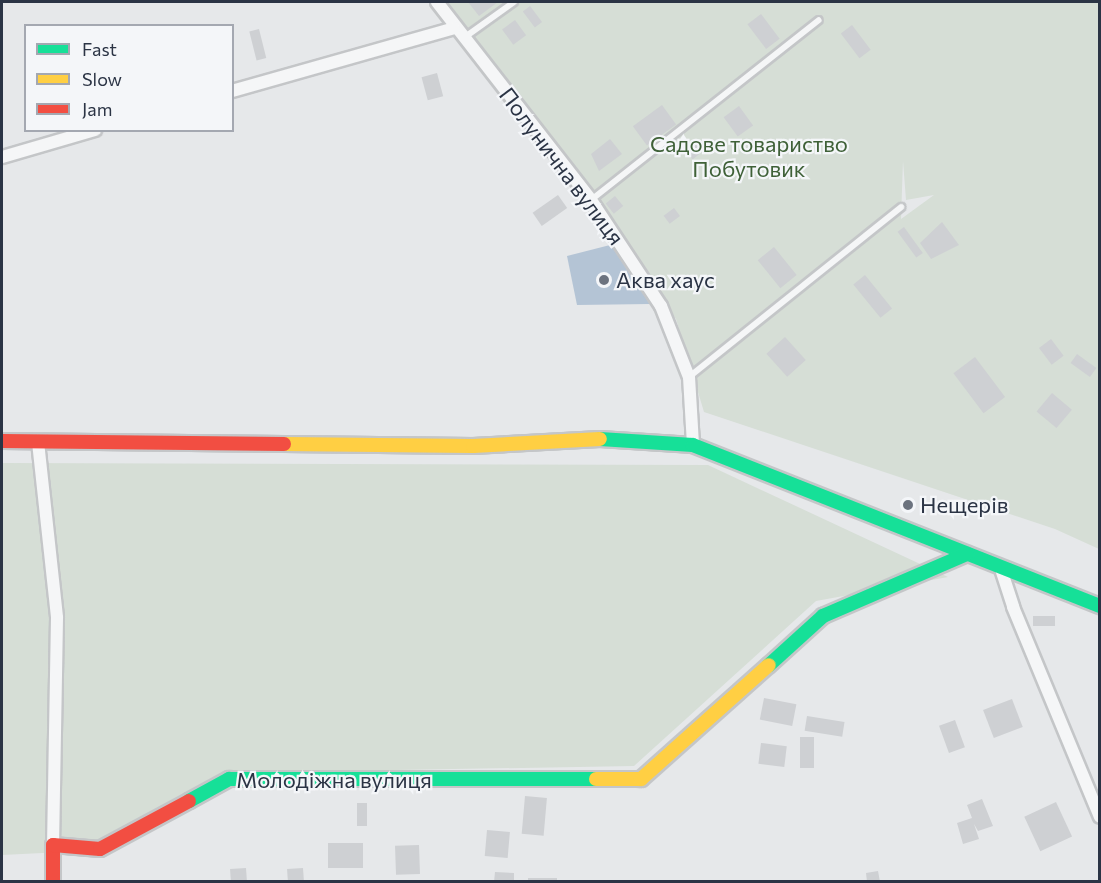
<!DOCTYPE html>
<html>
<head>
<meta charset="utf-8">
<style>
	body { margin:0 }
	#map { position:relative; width:1101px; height:883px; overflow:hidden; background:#e6e8ea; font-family:Commissioner,sans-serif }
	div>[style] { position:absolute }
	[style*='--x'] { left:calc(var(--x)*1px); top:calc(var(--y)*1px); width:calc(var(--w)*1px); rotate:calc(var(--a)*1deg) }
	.green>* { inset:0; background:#d6ded6 }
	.water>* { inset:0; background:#b4c4d5 }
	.building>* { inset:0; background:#ced0d3; transform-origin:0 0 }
	.roads { filter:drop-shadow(2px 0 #c4c6c8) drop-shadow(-2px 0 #c4c6c8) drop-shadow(0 2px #c4c6c8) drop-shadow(0 -2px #c4c6c8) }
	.lane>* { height:6px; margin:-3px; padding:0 3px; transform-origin:3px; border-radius:3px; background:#f5f6f7 }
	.street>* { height:12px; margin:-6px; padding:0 6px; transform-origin:6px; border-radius:6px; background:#f5f6f7 }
	.fast>* { height:14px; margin:-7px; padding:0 7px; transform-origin:7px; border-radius:7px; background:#16e098 }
	.slow>* { height:14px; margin:-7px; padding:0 7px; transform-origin:7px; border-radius:7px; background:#ffcf43 }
	.jam>* { height:14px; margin:-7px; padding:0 7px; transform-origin:7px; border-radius:7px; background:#f24e42 }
	.dots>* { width:16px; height:16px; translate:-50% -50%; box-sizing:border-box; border:3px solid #f4f6f9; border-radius:50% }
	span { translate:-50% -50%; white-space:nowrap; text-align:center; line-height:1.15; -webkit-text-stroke:4.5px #f4f6f9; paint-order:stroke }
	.park-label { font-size:22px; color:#3f6138 }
	.street-label { font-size:22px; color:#2b3445 }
	.poi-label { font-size:22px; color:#2b3445 }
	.left { translate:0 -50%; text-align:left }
	.frame { position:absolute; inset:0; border:3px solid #2b3445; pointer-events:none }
	.legend { position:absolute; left:24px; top:24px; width:210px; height:108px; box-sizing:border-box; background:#f4f6f9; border:2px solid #a4a8b1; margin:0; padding:8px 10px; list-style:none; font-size:18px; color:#2b3445 }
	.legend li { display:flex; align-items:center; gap:12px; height:30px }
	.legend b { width:30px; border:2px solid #a4a8b1 }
</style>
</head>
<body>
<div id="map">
	<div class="green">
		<i style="clip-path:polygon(evenodd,448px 2px,1099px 2px,1099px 549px,1055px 529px,704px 412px,676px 319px,448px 2px,903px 161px,906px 200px,934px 195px,901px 219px,903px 161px)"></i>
		<i style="clip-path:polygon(2px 463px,708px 465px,948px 577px,816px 601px,634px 766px,223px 773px,83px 851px,2px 855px)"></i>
	</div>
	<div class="water">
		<i style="clip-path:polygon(614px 244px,650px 304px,577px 305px,567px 256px)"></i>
	</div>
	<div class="building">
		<i style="clip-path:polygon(468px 2px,498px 2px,479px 16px)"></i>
		<i style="left:530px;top:6px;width:20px;height:9px;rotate:53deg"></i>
		<i style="left:761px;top:14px;width:31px;height:17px;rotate:53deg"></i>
		<i style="left:515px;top:20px;width:19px;height:16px;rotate:54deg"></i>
		<i style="left:852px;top:25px;width:31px;height:14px;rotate:53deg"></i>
		<i style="left:259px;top:29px;width:30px;height:10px;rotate:76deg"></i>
		<i style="left:437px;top:73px;width:24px;height:16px;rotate:75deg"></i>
		<i style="left:662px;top:105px;width:24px;height:36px;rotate:54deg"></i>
		<i style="left:739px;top:106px;width:24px;height:19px;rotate:54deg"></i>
		<i style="clip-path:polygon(610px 139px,622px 154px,599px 171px,591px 154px)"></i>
		<i style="left:693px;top:141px;width:14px;height:12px;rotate:51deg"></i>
		<i style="left:558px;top:195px;width:16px;height:31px;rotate:55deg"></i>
		<i style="left:615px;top:196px;width:13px;height:12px;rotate:51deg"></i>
		<i style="left:674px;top:208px;width:10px;height:13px;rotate:53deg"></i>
		<i style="clip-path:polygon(942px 222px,959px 245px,931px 259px,920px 243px)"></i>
		<i style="left:904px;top:227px;width:32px;height:8px;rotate:54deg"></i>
		<i style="left:774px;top:247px;width:36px;height:21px;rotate:51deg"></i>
		<i style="left:865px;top:275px;width:43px;height:15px;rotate:51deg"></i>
		<i style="left:785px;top:337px;width:31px;height:25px;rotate:48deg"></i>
		<i style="left:1051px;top:339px;width:21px;height:15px;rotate:53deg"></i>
		<i style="left:1077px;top:354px;width:24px;height:11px;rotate:36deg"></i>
		<i style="left:975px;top:357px;width:50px;height:27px;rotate:53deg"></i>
		<i style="left:1052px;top:393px;width:26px;height:24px;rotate:40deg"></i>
		<i style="left:1055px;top:616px;width:10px;height:22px;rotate:90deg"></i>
		<i style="left:764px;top:698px;width:33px;height:22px;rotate:11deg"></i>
		<i style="left:1012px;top:699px;width:30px;height:31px;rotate:69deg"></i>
		<i style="left:807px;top:716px;width:38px;height:15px;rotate:9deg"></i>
		<i style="left:955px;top:720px;width:29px;height:17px;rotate:70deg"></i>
		<i style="left:800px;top:737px;width:14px;height:31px"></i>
		<i style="left:761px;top:743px;width:26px;height:21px;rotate:7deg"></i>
		<i style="left:525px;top:796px;width:22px;height:38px;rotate:5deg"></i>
		<i style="clip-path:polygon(982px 799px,993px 826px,978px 831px,974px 824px,979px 839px,963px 844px,957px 823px,972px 818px,967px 805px)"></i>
		<i style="left:1056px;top:802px;width:38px;height:35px;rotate:65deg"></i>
		<i style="left:357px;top:803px;width:10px;height:23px"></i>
		<i style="left:487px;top:830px;width:23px;height:26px;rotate:5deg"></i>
		<i style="left:363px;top:843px;width:25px;height:35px;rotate:90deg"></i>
		<i style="left:419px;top:845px;width:29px;height:24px;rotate:88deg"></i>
		<i style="left:246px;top:868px;width:14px;height:16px;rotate:86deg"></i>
		<i style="left:303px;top:868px;width:14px;height:16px;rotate:86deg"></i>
		<i style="clip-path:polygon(878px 871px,880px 882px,867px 882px,866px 873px)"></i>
		<i style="clip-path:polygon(495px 872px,514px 873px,514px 882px,494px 882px)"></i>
		<i style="left:528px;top:878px;width:29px;height:4px"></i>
	</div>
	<div class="roads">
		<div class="lane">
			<i style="--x:465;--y:37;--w:60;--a:-35.5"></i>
			<i style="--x:591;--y:200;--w:290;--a:-38.3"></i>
			<i style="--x:689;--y:377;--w:272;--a:-38.7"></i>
		</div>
		<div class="street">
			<i style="--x:437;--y:2;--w:251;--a:52.1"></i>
			<i style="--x:591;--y:200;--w:127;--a:56.6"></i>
			<i style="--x:661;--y:306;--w:76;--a:68.5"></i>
			<i style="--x:689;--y:377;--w:68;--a:86.6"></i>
			<i style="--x:232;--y:91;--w:231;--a:-15.8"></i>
			<i style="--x:2;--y:157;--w:97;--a:-16.2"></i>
			<i style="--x:38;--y:442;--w:177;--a:83.8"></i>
			<i style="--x:57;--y:618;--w:227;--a:91"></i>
			<i style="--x:1001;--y:569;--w:40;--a:72"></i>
			<i style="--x:1013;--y:607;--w:227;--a:67.5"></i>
		</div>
		<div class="fast">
			<i style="--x:600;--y:439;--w:93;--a:3.7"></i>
			<i style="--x:693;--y:445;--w:438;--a:21.6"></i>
			<i style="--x:769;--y:665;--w:73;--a:-42.2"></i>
			<i style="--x:823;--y:616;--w:157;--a:-23.3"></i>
			<i style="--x:189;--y:801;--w:46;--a:-28.8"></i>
			<i style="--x:229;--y:779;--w:367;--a:0"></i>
		</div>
		<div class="slow">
			<i style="--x:284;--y:444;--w:189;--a:0.6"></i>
			<i style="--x:473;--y:446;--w:127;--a:-3.2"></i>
			<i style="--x:596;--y:779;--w:45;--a:0"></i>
			<i style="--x:641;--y:779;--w:171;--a:-41.7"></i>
		</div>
		<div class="jam">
			<i style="--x:2;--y:441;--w:282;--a:0.6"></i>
			<i style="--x:53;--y:882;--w:37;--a:-90"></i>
			<i style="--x:53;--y:845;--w:47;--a:4.9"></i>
			<i style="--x:100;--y:849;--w:101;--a:-28.3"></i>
		</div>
	</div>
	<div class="dots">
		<i style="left:604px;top:280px;background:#6c737f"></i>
		<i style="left:908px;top:505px;background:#6c737f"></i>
	</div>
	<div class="park-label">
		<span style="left:749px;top:156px">Садове товариство<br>Побутовик</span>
	</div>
	<div class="street-label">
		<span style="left:562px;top:166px;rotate:53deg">Полунична вулиця</span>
		<span style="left:334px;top:780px">Молодіжна вулиця</span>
	</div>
	<div class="poi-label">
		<span class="left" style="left:616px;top:280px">Аква хаус</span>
		<span class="left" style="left:920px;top:505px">Нещерів</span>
	</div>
	<div class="frame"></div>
	<ul class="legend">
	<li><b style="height:8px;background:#16e098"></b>Fast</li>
	<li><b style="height:8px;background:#ffcf43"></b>Slow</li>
	<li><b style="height:8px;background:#f24e42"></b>Jam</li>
	</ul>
</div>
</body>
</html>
